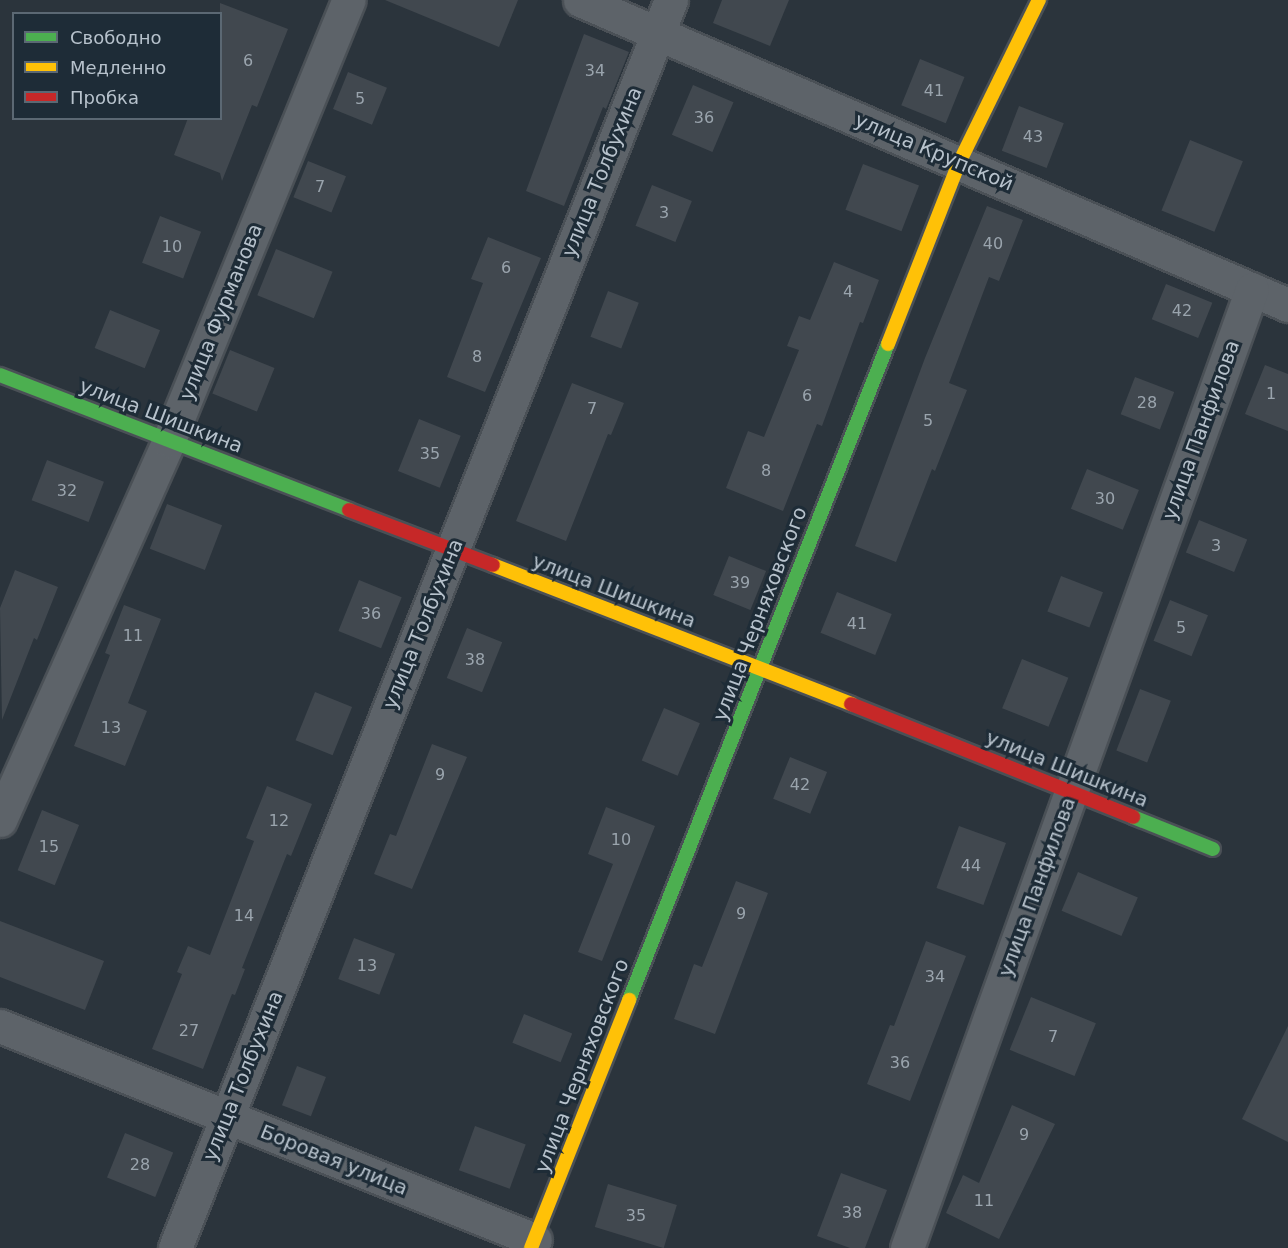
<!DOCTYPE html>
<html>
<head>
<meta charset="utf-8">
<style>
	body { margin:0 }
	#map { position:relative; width:1288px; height:1248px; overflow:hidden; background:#2b343c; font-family:"DejaVu Sans",sans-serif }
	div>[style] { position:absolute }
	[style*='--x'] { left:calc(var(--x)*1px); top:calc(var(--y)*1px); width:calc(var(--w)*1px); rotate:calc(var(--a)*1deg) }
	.building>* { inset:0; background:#41484f; transform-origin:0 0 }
	.roads { filter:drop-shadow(2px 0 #4a5056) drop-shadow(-2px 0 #4a5056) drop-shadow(0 2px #4a5056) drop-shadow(0 -2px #4a5056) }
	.street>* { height:33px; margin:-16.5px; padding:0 16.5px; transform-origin:16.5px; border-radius:16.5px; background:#5d6369 }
	.fast>* { height:14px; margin:-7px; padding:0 7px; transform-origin:7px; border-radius:7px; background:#4caf50 }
	.slow>* { height:14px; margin:-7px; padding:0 7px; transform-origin:7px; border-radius:7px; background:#ffc107 }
	.jam>* { height:14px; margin:-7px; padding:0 7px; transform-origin:7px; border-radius:7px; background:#c62828 }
	span { translate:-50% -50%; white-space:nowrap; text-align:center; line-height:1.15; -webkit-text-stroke:6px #1e2c37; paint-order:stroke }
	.number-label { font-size:16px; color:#9aa4ad }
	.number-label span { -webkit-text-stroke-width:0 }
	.street-label { font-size:20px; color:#b7c2cc }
	.legend { position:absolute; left:12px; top:12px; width:210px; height:108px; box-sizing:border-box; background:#1e2c37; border:2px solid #5b6873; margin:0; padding:8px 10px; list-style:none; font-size:18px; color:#b7c2cc }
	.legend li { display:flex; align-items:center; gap:12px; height:30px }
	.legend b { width:30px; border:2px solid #5b6873 }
</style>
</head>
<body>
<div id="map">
	<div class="building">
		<i style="clip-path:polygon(385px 0,518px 0,499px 47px)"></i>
		<i style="clip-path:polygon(722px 0,789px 0,770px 46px,713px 23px)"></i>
		<i style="clip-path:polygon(220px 3px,288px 29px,257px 107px,252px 105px,222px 181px,220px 173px,174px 155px,188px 118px,220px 118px)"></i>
		<i style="clip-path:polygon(584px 34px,629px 52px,606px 109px,603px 107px,564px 206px,526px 191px)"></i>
		<i style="left:920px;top:59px;width:48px;height:50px;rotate:22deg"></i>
		<i style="left:348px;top:72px;width:42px;height:40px;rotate:22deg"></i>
		<i style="left:693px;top:85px;width:44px;height:54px;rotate:23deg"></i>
		<i style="left:1019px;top:106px;width:48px;height:48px;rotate:21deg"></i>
		<i style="left:1190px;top:140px;width:57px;height:76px;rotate:22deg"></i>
		<i style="left:308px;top:161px;width:41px;height:39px;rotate:22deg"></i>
		<i style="left:863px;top:164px;width:60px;height:49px;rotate:21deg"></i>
		<i style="left:652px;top:185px;width:43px;height:44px;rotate:22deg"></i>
		<i style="clip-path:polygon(987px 206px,1023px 220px,999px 281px,989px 277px,949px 383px,967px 390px,935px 471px,932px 469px,896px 562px,855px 546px,925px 358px)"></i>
		<i style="left:160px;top:216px;width:44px;height:50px;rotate:21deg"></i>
		<i style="clip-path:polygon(488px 237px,541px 258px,485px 392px,447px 377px,483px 283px,471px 279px)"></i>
		<i style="left:276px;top:249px;width:61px;height:50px;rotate:22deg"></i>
		<i style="clip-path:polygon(834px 262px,879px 280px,863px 323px,860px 322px,822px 426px,817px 424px,783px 511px,726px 488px,748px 431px,764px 437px,799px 350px,787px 346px,799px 316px,810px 320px)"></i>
		<i style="left:1166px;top:284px;width:50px;height:38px;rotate:22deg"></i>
		<i style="left:608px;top:291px;width:33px;height:49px;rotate:21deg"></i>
		<i style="left:110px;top:310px;width:54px;height:41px;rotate:22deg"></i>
		<i style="left:230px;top:350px;width:48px;height:47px;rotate:22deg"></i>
		<i style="clip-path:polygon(1265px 365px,1288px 374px,1288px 431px,1245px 414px)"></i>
		<i style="left:1135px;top:377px;width:42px;height:40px;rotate:21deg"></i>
		<i style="clip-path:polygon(572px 383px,624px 403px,611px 435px,608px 434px,566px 541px,516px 521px)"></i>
		<i style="left:419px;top:419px;width:45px;height:56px;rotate:22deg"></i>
		<i style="left:47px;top:460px;width:61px;height:43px;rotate:21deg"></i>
		<i style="left:1087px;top:469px;width:56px;height:43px;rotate:22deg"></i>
		<i style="left:167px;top:504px;width:59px;height:48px;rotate:21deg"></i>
		<i style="left:1199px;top:520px;width:52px;height:35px;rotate:22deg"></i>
		<i style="left:729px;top:556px;width:40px;height:42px;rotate:22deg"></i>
		<i style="clip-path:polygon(15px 570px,58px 587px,37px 640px,34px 638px,2px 720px,0 608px)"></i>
		<i style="left:1061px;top:576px;width:45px;height:38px;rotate:21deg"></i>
		<i style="left:359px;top:580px;width:46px;height:55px;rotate:22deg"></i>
		<i style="left:837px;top:592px;width:59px;height:44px;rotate:22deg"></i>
		<i style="left:1170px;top:600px;width:41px;height:44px;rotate:22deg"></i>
		<i style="clip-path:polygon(124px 605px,161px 619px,128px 703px,147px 711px,125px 766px,74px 746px,110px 655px,105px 653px)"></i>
		<i style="left:467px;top:628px;width:38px;height:54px;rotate:22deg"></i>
		<i style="left:1022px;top:659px;width:50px;height:53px;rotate:22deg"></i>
		<i style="left:1140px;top:689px;width:33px;height:66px;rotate:21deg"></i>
		<i style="left:315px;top:692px;width:40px;height:52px;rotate:22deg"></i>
		<i style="left:664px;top:708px;width:39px;height:57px;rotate:23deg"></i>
		<i style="clip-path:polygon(432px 744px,467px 757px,412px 889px,374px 874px,390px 834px,396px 836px)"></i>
		<i style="left:790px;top:757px;width:40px;height:45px;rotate:22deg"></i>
		<i style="clip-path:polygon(267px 786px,312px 804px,291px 856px,287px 854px,242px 968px,245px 969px,235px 995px,232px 994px,203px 1069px,152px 1049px,182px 974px,177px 972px,188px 946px,210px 955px,254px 841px,246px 838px)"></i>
		<i style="clip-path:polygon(606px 807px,655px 826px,602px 961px,578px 952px,613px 864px,588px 854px)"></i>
		<i style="left:42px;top:810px;width:40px;height:65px;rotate:22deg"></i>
		<i style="left:959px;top:826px;width:50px;height:66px;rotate:20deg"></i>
		<i style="left:1078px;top:872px;width:65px;height:42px;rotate:23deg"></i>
		<i style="clip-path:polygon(736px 881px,768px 893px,715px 1034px,674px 1019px,694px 964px,702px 967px)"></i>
		<i style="clip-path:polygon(0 921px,104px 961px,85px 1010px,0 977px)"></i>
		<i style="left:354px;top:938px;width:44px;height:44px;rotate:21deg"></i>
		<i style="clip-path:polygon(926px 941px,966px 956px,910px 1101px,867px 1084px,890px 1025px,894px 1026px)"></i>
		<i style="left:1031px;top:997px;width:70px;height:57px;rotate:22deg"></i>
		<i style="left:524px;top:1014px;width:52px;height:31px;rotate:22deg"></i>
		<i style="clip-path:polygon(1288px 1026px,1288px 1142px,1242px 1119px)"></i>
		<i style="left:297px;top:1066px;width:31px;height:42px;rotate:21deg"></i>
		<i style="clip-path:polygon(1012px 1105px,1055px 1124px,999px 1239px,946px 1213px,963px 1175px,979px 1183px)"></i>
		<i style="left:475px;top:1126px;width:54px;height:47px;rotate:20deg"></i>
		<i style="left:125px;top:1133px;width:52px;height:48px;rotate:22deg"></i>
		<i style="clip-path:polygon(841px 1173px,887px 1190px,865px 1248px,850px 1248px,817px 1236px)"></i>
		<i style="left:608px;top:1184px;width:72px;height:45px;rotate:17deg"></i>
	</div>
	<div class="roads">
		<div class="street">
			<i style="--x:580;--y:0;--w:771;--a:23.31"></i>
			<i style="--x:0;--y:820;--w:416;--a:-66"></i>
			<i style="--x:169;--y:440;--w:475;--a:-67.8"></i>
			<i style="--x:0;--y:1026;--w:576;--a:21.8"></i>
			<i style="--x:175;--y:1248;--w:1343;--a:-68.33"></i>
			<i style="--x:907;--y:1248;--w:1019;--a:-70.21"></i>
		</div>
		<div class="fast">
			<i style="--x:0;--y:375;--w:374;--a:21.1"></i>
			<i style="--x:1133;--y:817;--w:86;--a:21.8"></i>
			<i style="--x:629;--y:1000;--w:705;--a:-68.46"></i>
		</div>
		<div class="slow">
			<i style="--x:888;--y:344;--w:194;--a:-68.6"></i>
			<i style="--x:959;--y:163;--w:182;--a:-63.9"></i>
			<i style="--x:493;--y:565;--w:384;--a:21.2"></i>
			<i style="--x:531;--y:1248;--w:267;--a:-68.4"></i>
		</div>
		<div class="jam">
			<i style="--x:349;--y:510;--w:154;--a:20.9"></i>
			<i style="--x:851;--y:704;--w:304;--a:21.8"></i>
		</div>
	</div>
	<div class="number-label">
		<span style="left:248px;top:61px">6</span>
		<span style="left:595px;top:71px">34</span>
		<span style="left:934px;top:91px">41</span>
		<span style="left:360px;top:99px">5</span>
		<span style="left:704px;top:118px">36</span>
		<span style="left:1033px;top:137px">43</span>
		<span style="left:320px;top:187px">7</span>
		<span style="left:664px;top:213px">3</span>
		<span style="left:993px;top:244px">40</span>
		<span style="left:172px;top:247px">10</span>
		<span style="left:506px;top:268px">6</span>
		<span style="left:848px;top:292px">4</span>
		<span style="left:1182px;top:311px">42</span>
		<span style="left:477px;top:357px">8</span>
		<span style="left:1271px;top:394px">1</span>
		<span style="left:807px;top:396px">6</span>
		<span style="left:1147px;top:403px">28</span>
		<span style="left:592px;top:409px">7</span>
		<span style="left:928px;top:421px">5</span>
		<span style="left:430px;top:454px">35</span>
		<span style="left:766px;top:471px">8</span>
		<span style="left:67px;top:491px">32</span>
		<span style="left:1105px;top:499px">30</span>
		<span style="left:1216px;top:546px">3</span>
		<span style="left:740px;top:583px">39</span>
		<span style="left:371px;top:614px">36</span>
		<span style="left:857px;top:624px">41</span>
		<span style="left:1181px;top:628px">5</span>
		<span style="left:133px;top:636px">11</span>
		<span style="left:475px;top:660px">38</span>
		<span style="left:111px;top:728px">13</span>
		<span style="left:440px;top:775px">9</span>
		<span style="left:800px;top:785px">42</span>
		<span style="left:279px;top:821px">12</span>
		<span style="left:621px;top:840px">10</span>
		<span style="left:49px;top:847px">15</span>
		<span style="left:971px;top:866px">44</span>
		<span style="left:741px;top:914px">9</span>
		<span style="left:244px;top:916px">14</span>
		<span style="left:367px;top:966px">13</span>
		<span style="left:935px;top:977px">34</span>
		<span style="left:189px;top:1031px">27</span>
		<span style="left:1053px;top:1037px">7</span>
		<span style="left:900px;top:1063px">36</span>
		<span style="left:1024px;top:1135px">9</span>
		<span style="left:140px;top:1165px">28</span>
		<span style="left:984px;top:1201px">11</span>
		<span style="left:852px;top:1213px">38</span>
		<span style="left:636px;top:1216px">35</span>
	</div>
	<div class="street-label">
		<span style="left:934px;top:152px;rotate:23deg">улица Крупской</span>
		<span style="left:602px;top:172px;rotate:-68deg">улица Толбухина</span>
		<span style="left:221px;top:312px;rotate:-68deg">улица Фурманова</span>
		<span style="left:161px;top:416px;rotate:21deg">улица Шишкина</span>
		<span style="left:1201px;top:430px;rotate:-70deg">улица Панфилова</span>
		<span style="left:614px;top:591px;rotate:21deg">улица Шишкина</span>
		<span style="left:760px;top:614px;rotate:-69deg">улица Черняховского</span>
		<span style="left:423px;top:624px;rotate:-68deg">улица Толбухина</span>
		<span style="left:1067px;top:769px;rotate:22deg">улица Шишкина</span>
		<span style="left:1037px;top:887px;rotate:-70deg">улица Панфилова</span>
		<span style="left:582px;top:1066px;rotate:-69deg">улица Черняховского</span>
		<span style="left:243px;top:1076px;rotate:-68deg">улица Толбухина</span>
		<span style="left:334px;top:1160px;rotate:22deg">Боровая улица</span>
	</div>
	<ul class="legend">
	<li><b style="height:8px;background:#4caf50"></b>Свободно</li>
	<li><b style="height:8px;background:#ffc107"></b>Медленно</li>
	<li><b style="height:8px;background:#c62828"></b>Пробка</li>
	</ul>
</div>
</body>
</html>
